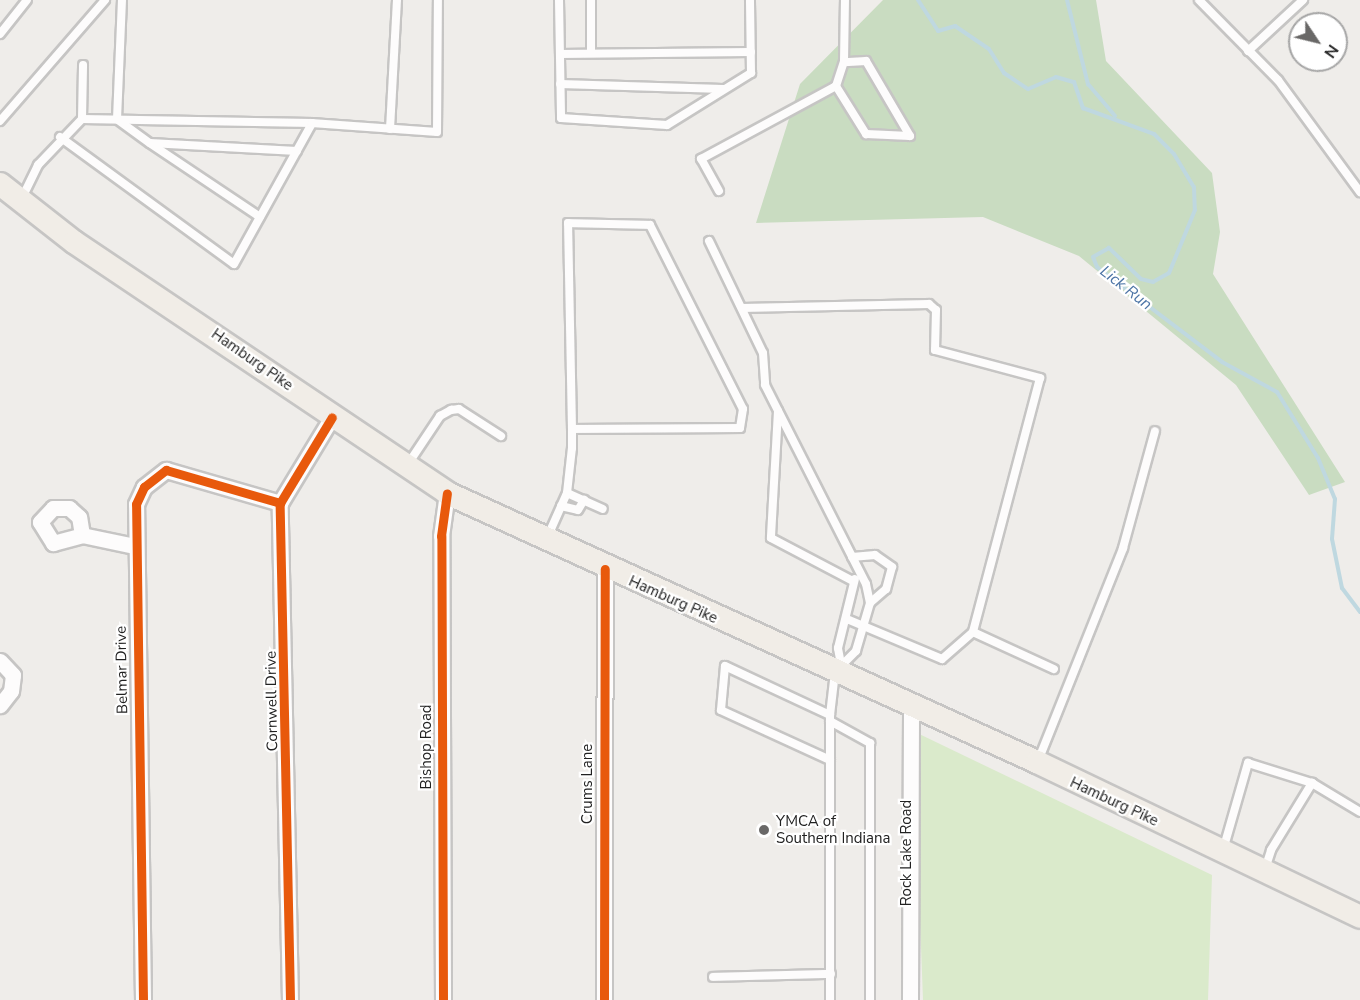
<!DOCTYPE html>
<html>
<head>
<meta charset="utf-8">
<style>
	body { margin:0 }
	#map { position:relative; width:1360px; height:1000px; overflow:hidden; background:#efedea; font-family:"Nunito Sans",sans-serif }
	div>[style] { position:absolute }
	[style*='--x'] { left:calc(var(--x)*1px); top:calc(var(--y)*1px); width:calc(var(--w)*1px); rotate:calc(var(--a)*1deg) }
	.grass>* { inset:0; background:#daeacb }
	.forest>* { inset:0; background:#c9dcc1 }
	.stream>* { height:4px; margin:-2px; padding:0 2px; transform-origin:2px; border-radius:2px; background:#bfd8e0 }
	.roads { filter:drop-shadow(2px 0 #c6c5c4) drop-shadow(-2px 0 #c6c5c4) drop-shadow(0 2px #c6c5c4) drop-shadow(0 -2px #c6c5c4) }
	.service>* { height:8px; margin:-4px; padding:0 4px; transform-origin:4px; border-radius:4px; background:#fdfcfc }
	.minor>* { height:15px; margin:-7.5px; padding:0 7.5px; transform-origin:7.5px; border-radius:7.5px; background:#fdfcfc }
	.primary>* { height:22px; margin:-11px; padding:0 11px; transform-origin:11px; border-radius:11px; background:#f1ede7 }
	.cycleway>* { height:9px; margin:-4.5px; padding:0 4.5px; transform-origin:4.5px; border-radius:4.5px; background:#e8590c }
	.dots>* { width:16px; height:16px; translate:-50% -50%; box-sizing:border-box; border:3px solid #fff; border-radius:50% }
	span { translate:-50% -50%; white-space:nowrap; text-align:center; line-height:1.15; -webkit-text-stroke:4.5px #fff; paint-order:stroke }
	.street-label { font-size:15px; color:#212121 }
	.poi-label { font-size:15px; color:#212121 }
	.left { translate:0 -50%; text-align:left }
	.water-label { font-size:16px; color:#4d75a6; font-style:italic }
	.north { position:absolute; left:1288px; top:12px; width:60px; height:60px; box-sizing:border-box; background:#fff; border:2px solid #a6a6a6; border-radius:50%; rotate:125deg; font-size:16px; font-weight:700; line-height:24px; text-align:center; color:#212121 }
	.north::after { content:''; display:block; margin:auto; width:21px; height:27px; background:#696867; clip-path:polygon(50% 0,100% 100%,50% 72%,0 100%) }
</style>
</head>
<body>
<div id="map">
	<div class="grass">
		<i style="clip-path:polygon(913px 731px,1212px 875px,1208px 1000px,923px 1000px)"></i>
	</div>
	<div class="forest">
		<i style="clip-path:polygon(883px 0,1096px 0,1106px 61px,1212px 173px,1220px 232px,1213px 274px,1345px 482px,1309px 495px,1236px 385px,1079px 256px,983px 217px,756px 223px,800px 84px)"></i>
	</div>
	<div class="stream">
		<i style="--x:918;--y:0;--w:37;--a:57"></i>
		<i style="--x:938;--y:31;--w:18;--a:-16"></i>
		<i style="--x:955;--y:26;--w:41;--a:34.1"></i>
		<i style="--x:989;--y:49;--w:28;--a:58"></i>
		<i style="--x:1004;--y:73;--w:29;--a:34"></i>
		<i style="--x:1028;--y:89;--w:30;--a:-23"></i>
		<i style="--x:1056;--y:77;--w:19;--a:16"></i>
		<i style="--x:1074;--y:82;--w:28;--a:71"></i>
		<i style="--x:1083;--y:108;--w:76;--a:20.1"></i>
		<i style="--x:1154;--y:134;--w:28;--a:45"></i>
		<i style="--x:1174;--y:154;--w:39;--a:59"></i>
		<i style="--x:1194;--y:187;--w:23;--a:88"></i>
		<i style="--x:1195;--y:210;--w:68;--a:112.4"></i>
		<i style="--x:1169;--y:273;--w:18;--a:151"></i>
		<i style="--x:1153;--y:282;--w:12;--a:-166"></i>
		<i style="--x:1141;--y:279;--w:45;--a:-135.9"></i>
		<i style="--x:1109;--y:248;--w:18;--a:151"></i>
		<i style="--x:1093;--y:257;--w:11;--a:68"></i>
		<i style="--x:1097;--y:267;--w:157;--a:37.2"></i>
		<i style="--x:1222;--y:362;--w:63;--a:28.6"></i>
		<i style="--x:1277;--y:392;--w:78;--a:58.2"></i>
		<i style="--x:1318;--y:458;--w:44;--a:67.5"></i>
		<i style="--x:1335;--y:499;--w:40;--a:94.3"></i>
		<i style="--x:1332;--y:539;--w:50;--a:78.5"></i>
		<i style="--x:1342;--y:588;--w:30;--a:53"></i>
		<i style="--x:1067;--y:0;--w:87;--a:76"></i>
		<i style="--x:1088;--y:84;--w:42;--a:49.8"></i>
	</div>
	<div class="roads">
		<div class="service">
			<i style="--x:559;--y:0;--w:118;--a:89"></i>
			<i style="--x:561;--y:118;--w:106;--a:3.8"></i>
			<i style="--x:667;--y:125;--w:99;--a:-31.8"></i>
			<i style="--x:751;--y:73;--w:73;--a:-90.8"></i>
			<i style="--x:591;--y:0;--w:51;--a:90"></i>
			<i style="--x:1199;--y:0;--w:112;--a:45.4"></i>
			<i style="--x:1278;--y:80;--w:139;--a:53.8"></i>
			<i style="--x:0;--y:34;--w:43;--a:-51.5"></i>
			<i style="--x:1248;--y:51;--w:75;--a:-42.8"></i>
			<i style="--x:560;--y:54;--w:191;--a:-0.6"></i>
			<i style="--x:560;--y:84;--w:163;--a:1.8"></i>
			<i style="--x:836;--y:86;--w:57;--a:58"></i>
			<i style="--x:866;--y:134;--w:44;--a:2.6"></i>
			<i style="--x:910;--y:136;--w:87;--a:-120.4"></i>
			<i style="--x:866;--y:61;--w:22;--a:177"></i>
			<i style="--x:82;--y:119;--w:54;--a:-88.9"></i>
			<i style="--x:117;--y:119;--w:119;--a:-87.6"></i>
			<i style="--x:118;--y:120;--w:39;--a:36"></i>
			<i style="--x:150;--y:143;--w:147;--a:3.1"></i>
			<i style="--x:0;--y:121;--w:160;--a:-49"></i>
			<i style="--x:390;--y:129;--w:129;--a:-86.9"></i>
			<i style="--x:60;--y:137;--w:215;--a:36.1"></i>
			<i style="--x:234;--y:264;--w:161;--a:-61"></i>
			<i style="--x:151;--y:144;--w:131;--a:33.8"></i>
			<i style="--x:719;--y:191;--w:37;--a:-119"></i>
			<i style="--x:701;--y:159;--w:153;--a:-28.4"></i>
			<i style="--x:836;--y:86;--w:25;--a:-72"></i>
			<i style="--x:844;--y:62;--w:62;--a:-89.1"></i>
			<i style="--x:22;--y:198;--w:37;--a:-64"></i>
			<i style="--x:38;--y:165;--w:64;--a:-46.3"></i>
			<i style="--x:82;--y:119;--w:230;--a:1"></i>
			<i style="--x:312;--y:123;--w:125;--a:4.1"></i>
			<i style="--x:437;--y:132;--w:132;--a:-89.6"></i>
			<i style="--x:709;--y:241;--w:124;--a:64.3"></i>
			<i style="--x:763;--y:353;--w:32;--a:86"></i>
			<i style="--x:765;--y:385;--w:223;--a:63.1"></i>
			<i style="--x:866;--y:584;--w:19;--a:78"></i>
			<i style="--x:870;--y:603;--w:50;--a:106.3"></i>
			<i style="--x:856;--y:651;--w:30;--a:135"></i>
			<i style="--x:835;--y:672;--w:43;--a:96.6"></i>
			<i style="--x:830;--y:715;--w:285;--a:90"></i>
			<i style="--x:742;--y:308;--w:187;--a:-1.2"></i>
			<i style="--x:929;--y:304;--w:9;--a:41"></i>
			<i style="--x:936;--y:310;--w:40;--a:91.4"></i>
			<i style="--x:935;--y:350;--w:109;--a:14.9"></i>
			<i style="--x:1040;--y:378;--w:263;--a:104.8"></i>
			<i style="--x:973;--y:632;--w:41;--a:138.9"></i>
			<i style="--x:942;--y:659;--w:101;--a:-157.2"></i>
			<i style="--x:778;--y:411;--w:127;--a:93.2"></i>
			<i style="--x:771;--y:538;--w:93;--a:27.7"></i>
			<i style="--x:408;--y:464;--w:58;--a:-56.3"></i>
			<i style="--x:440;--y:416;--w:13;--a:-29"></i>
			<i style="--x:451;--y:410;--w:8;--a:-7"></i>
			<i style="--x:459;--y:409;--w:50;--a:32.7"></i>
			<i style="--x:567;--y:493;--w:39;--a:24"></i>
			<i style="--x:561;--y:506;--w:17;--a:13"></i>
			<i style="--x:578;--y:510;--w:12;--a:-59"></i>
			<i style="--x:547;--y:538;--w:49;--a:-66"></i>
			<i style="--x:567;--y:493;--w:45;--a:-83.7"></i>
			<i style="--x:572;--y:448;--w:19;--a:-90"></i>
			<i style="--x:572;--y:429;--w:206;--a:-91.1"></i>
			<i style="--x:568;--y:223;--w:82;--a:1.4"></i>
			<i style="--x:650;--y:225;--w:206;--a:63.2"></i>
			<i style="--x:743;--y:409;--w:19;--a:99"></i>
			<i style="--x:740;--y:428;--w:168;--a:179.7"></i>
			<i style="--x:852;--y:557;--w:23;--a:-5"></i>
			<i style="--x:875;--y:555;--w:21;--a:35"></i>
			<i style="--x:892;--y:567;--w:23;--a:105"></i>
			<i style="--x:886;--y:589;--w:21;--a:139"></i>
			<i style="--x:973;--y:632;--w:89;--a:24.6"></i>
			<i style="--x:841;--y:664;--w:16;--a:-101"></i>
			<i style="--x:838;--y:648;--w:71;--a:-76.2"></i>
			<i style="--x:830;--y:721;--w:46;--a:28.8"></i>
			<i style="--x:870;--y:743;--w:257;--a:90"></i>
			<i style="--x:830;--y:760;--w:120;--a:-155.4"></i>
			<i style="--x:721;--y:710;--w:44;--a:-84.8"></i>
			<i style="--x:725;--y:666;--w:116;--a:25"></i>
			<i style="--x:1038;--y:761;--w:229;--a:-68.2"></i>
			<i style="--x:1123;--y:548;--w:121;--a:-74.7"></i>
			<i style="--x:1223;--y:850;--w:91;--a:-74"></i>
			<i style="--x:1248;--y:763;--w:67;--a:17.4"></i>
			<i style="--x:1265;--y:869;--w:20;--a:-72"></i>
			<i style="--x:1271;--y:850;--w:79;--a:-58.5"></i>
			<i style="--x:1312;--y:783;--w:56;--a:31.1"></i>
			<i style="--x:713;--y:977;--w:118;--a:-1.5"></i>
		</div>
		<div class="minor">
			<i style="--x:82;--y:535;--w:18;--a:-99"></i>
			<i style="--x:79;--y:517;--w:13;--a:-138"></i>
			<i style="--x:69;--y:508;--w:16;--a:180"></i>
			<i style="--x:53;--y:508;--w:19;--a:133"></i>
			<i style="--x:40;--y:522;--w:25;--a:58"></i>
			<i style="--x:53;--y:543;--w:30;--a:-15"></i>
			<i style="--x:82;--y:535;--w:53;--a:11.9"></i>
			<i style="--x:0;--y:661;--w:19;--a:47"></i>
			<i style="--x:13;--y:675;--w:16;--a:97"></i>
			<i style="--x:11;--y:691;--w:18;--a:128"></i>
			<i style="--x:143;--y:1000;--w:496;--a:-90.8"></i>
			<i style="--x:136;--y:504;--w:19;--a:-65"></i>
			<i style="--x:144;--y:487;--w:28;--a:-38"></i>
			<i style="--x:166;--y:470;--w:119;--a:16.1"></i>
			<i style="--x:290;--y:1000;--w:497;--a:-91.2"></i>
			<i style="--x:280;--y:503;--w:100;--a:-58.8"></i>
			<i style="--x:443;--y:1000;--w:464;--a:-90.2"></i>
			<i style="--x:441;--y:536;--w:43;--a:-82.1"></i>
			<i style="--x:604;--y:1000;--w:431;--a:-89.9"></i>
			<i style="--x:910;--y:1000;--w:293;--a:-89.8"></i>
		</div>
		<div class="primary">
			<i style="--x:0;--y:184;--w:94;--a:38.1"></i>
			<i style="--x:74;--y:242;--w:450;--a:33.9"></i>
			<i style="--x:447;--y:493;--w:648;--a:24.51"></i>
			<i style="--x:1037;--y:762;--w:358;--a:25.6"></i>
		</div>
	</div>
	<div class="cycleway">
		<i style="--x:143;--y:1000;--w:496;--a:-90.8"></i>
		<i style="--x:136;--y:504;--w:19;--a:-65"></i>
		<i style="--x:144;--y:487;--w:28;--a:-38"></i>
		<i style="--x:166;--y:470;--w:119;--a:16.1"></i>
		<i style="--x:290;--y:1000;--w:497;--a:-91.2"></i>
		<i style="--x:280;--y:503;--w:100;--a:-58.8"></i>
		<i style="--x:443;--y:1000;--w:464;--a:-90.2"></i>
		<i style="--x:441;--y:536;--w:43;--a:-82.1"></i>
		<i style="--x:604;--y:1000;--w:431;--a:-89.9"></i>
	</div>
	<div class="dots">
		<i style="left:764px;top:830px;background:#696867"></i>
	</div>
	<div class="street-label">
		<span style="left:252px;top:360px;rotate:35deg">Hamburg Pike</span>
		<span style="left:673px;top:600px;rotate:24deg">Hamburg Pike</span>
		<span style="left:122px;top:670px;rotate:-91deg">Belmar Drive</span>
		<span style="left:272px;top:701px;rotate:-91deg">Cornwell Drive</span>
		<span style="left:427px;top:747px;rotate:-90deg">Bishop Road</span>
		<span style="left:588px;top:784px;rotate:-90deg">Crums Lane</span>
		<span style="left:1114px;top:802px;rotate:25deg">Hamburg Pike</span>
		<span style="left:907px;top:853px;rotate:-90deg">Rock Lake Road</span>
	</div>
	<div class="poi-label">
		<span class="left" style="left:776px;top:830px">YMCA of<br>Southern Indiana</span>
	</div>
	<div class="water-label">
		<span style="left:1126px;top:288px;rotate:38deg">Lick Run</span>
	</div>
	<div class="north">N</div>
</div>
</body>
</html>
